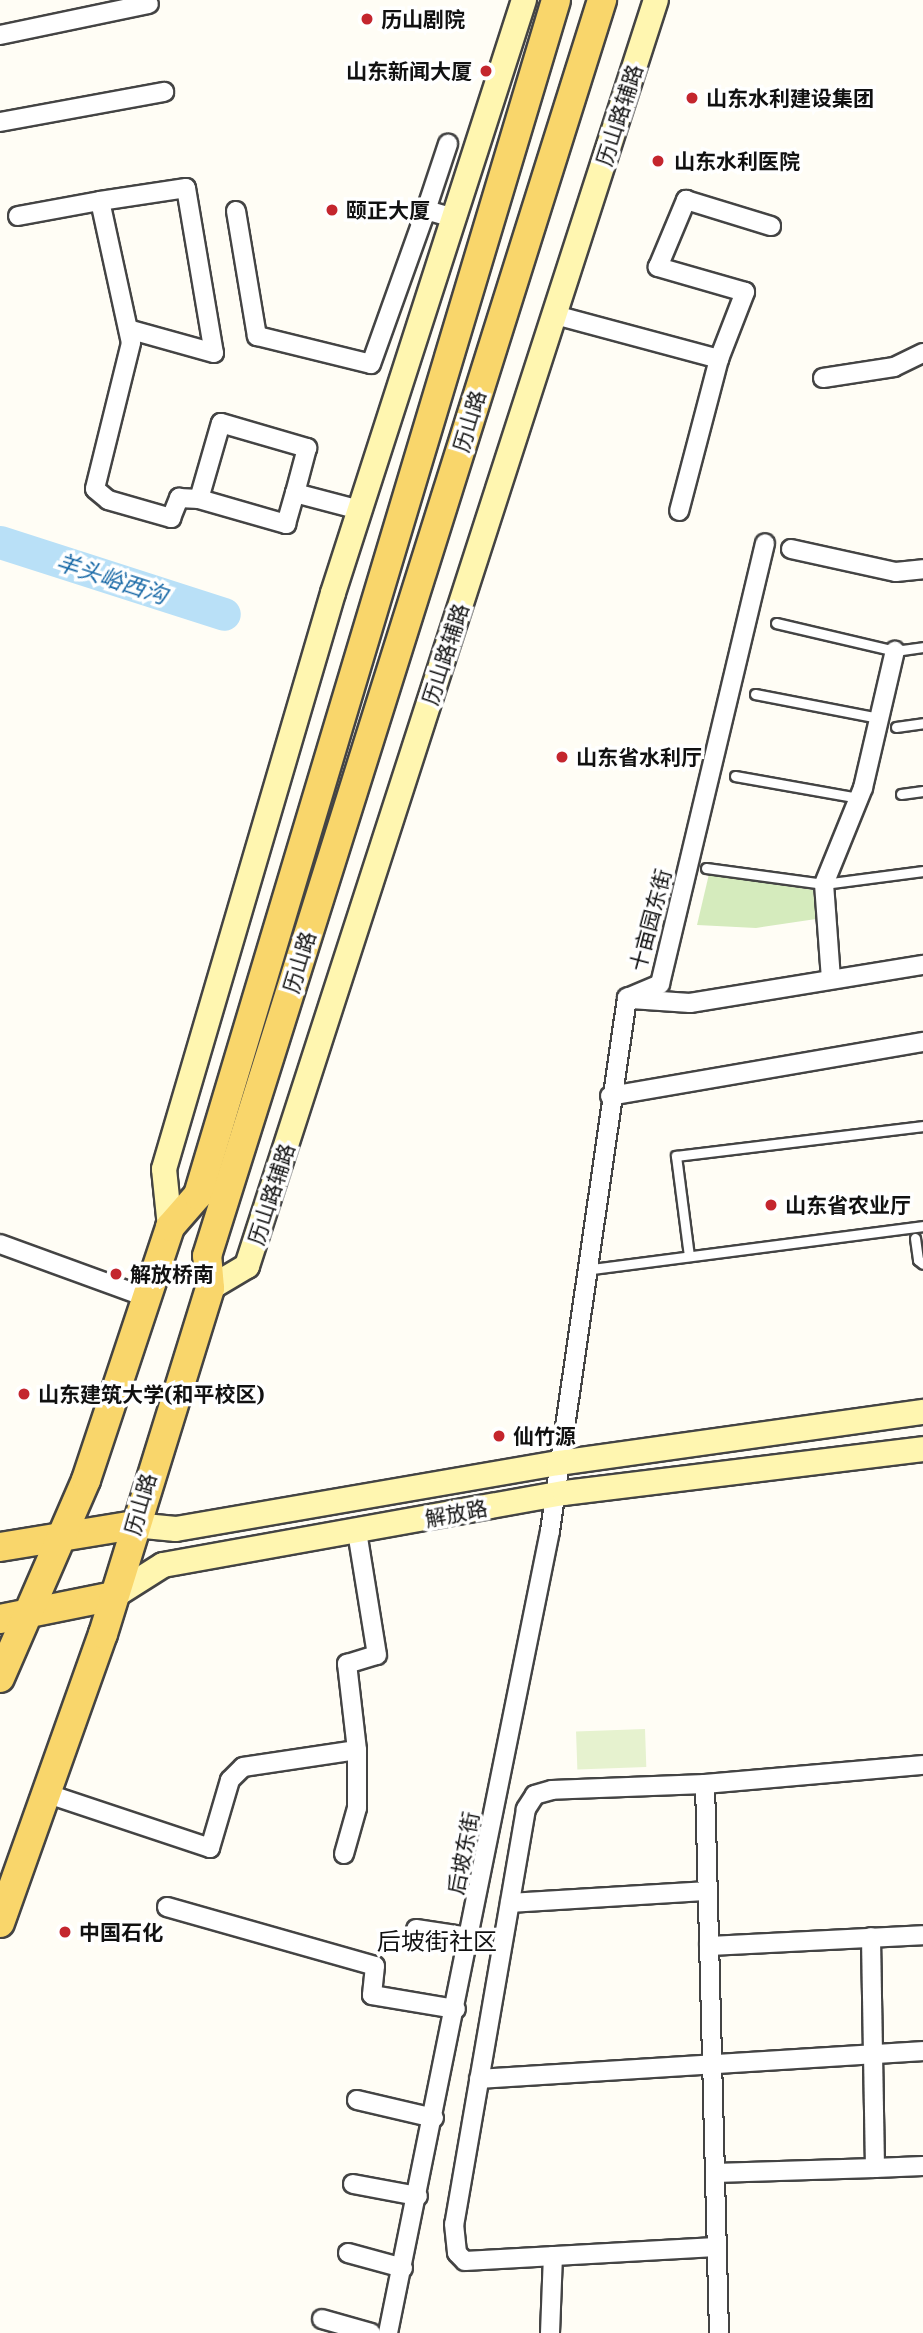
<!DOCTYPE html>
<html>
<head>
<meta charset="utf-8">
<style>
	body { margin:0 }
	#map { position:relative; width:923px; height:2333px; overflow:hidden; background:#fffdf5; font-family:"Noto Serif","Noto Sans SC",serif }
	div>[style] { position:absolute }
	[style*='--x'] { left:calc(var(--x)*1px); top:calc(var(--y)*1px); width:calc(var(--w)*1px); rotate:calc(var(--a)*1deg) }
	.green>* { inset:0; background:#d5ebbd }
	.pitch>* { inset:0; background:#e6f2cf; transform-origin:0 0 }
	.river>* { height:33px; margin:-16.5px; padding:0 16.5px; transform-origin:16.5px; border-radius:16.5px; background:#b9e0f7 }
	.roads { filter:drop-shadow(2px 0 #444) drop-shadow(-2px 0 #444) drop-shadow(0 2px #444) drop-shadow(0 -2px #444) }
	.lane>* { height:9px; margin:-4.5px; padding:0 4.5px; transform-origin:4.5px; border-radius:4.5px; background:#fff }
	.street>* { height:18px; margin:-9px; padding:0 9px; transform-origin:9px; border-radius:9px; background:#fff }
	.secondary>* { height:24px; margin:-12px; padding:0 12px; transform-origin:12px; border-radius:12px; background:#fff6b0 }
	.primary>* { height:28px; margin:-14px; padding:0 14px; transform-origin:14px; border-radius:14px; background:#f9d66b }
	.dots>* { width:19px; height:19px; translate:-50% -50%; box-sizing:border-box; border:4px solid #fff; border-radius:50% }
	span { translate:-50% -50%; white-space:nowrap; text-align:center; line-height:1.15; -webkit-text-stroke:7px #fff; paint-order:stroke }
	.poi-label { font-size:21px; color:#111; font-weight:700 }
	.left { translate:0 -50%; text-align:left }
	.right { translate:-100% -50%; text-align:right }
	.street-label { font-size:21px; color:#111 }
	.water-label { font-size:23px; color:#1768a6; font-style:italic }
	.quarter-label { font-size:24px; color:#111 }
</style>
</head>
<body>
<div id="map">
	<div class="green">
		<i style="clip-path:polygon(709px 874px,813px 890px,816px 919px,756px 928px,697px 925px)"></i>
	</div>
	<div class="pitch">
		<i style="left:645px;top:1729px;width:38px;height:69px;rotate:88deg"></i>
	</div>
	<div class="river">
		<i style="--x:0;--y:542;--w:235;--a:17.8"></i>
	</div>
	<div class="roads">
		<div class="lane">
			<i style="--x:776;--y:623;--w:122;--a:13.2"></i>
			<i style="--x:895;--y:651;--w:28;--a:-8"></i>
			<i style="--x:755;--y:694;--w:126;--a:11"></i>
			<i style="--x:896;--y:727;--w:27;--a:-8"></i>
			<i style="--x:735;--y:776;--w:125;--a:10.1"></i>
			<i style="--x:901;--y:794;--w:22;--a:-8"></i>
			<i style="--x:706;--y:868;--w:119;--a:7.7"></i>
			<i style="--x:824;--y:884;--w:100;--a:-7.5"></i>
			<i style="--x:915;--y:1238;--w:22;--a:82"></i>
			<i style="--x:918;--y:1260;--w:6;--a:39"></i>
			<i style="--x:689;--y:1256;--w:101;--a:-97.4"></i>
			<i style="--x:676;--y:1156;--w:249;--a:-6.9"></i>
			<i style="--x:585;--y:1270;--w:341;--a:-7.4"></i>
		</div>
		<div class="street">
			<i style="--x:0;--y:35;--w:152;--a:-11.8"></i>
			<i style="--x:0;--y:122;--w:167;--a:-10.4"></i>
			<i style="--x:100;--y:201;--w:87;--a:-8.6"></i>
			<i style="--x:186;--y:188;--w:167;--a:80.4"></i>
			<i style="--x:214;--y:353;--w:89;--a:-164.4"></i>
			<i style="--x:426;--y:210;--w:70;--a:-71.6"></i>
			<i style="--x:236;--y:211;--w:127;--a:80.5"></i>
			<i style="--x:257;--y:336;--w:117;--a:13.8"></i>
			<i style="--x:371;--y:364;--w:164;--a:-70.3"></i>
			<i style="--x:426;--y:210;--w:29;--a:16"></i>
			<i style="--x:18;--y:216;--w:83;--a:-10.4"></i>
			<i style="--x:100;--y:201;--w:145;--a:77.7"></i>
			<i style="--x:131;--y:343;--w:150;--a:103.9"></i>
			<i style="--x:95;--y:489;--w:17;--a:40"></i>
			<i style="--x:108;--y:500;--w:66;--a:15.9"></i>
			<i style="--x:171;--y:518;--w:22;--a:-68"></i>
			<i style="--x:179;--y:498;--w:20;--a:3"></i>
			<i style="--x:199;--y:499;--w:91;--a:16"></i>
			<i style="--x:286;--y:524;--w:32;--a:-74"></i>
			<i style="--x:295;--y:493;--w:67;--a:14.7"></i>
			<i style="--x:555;--y:315;--w:170;--a:15"></i>
			<i style="--x:719;--y:359;--w:157;--a:104.7"></i>
			<i style="--x:719;--y:359;--w:72;--a:-68.8"></i>
			<i style="--x:745;--y:292;--w:91;--a:-164"></i>
			<i style="--x:658;--y:267;--w:73;--a:-67.3"></i>
			<i style="--x:686;--y:200;--w:89;--a:17"></i>
			<i style="--x:823;--y:378;--w:72;--a:-8.8"></i>
			<i style="--x:894;--y:367;--w:32;--a:-26"></i>
			<i style="--x:199;--y:499;--w:79;--a:-73.9"></i>
			<i style="--x:221;--y:423;--w:90;--a:16.2"></i>
			<i style="--x:307;--y:448;--w:47;--a:104.9"></i>
			<i style="--x:791;--y:549;--w:107;--a:12.4"></i>
			<i style="--x:896;--y:572;--w:27;--a:-6"></i>
			<i style="--x:831;--y:979;--w:95;--a:-94.2"></i>
			<i style="--x:824;--y:884;--w:104;--a:-67.9"></i>
			<i style="--x:863;--y:788;--w:141;--a:-76.9"></i>
			<i style="--x:627;--y:998;--w:36;--a:-23"></i>
			<i style="--x:660;--y:984;--w:453;--a:-76.6"></i>
			<i style="--x:631;--y:999;--w:59;--a:3.9"></i>
			<i style="--x:690;--y:1003;--w:236;--a:-9.3"></i>
			<i style="--x:610;--y:1096;--w:318;--a:-9.8"></i>
			<i style="--x:0;--y:1244;--w:155;--a:20"></i>
			<i style="--x:705;--y:1784;--w:153;--a:177.8"></i>
			<i style="--x:552;--y:1790;--w:18;--a:164"></i>
			<i style="--x:535;--y:1795;--w:17;--a:123"></i>
			<i style="--x:526;--y:1809;--w:421;--a:99.8"></i>
			<i style="--x:454;--y:2224;--w:29;--a:84"></i>
			<i style="--x:457;--y:2253;--w:11;--a:45"></i>
			<i style="--x:465;--y:2261;--w:251;--a:-3.2"></i>
			<i style="--x:45;--y:1793;--w:174;--a:18.4"></i>
			<i style="--x:210;--y:1848;--w:71;--a:-73.6"></i>
			<i style="--x:230;--y:1780;--w:18;--a:-45"></i>
			<i style="--x:243;--y:1767;--w:115;--a:-8.5"></i>
			<i style="--x:357;--y:1750;--w:87;--a:-96.6"></i>
			<i style="--x:347;--y:1664;--w:31;--a:-17"></i>
			<i style="--x:377;--y:1655;--w:126;--a:-99.2"></i>
			<i style="--x:344;--y:1854;--w:48;--a:-74.2"></i>
			<i style="--x:357;--y:1808;--w:58;--a:-90"></i>
			<i style="--x:510;--y:1903;--w:198;--a:-3.5"></i>
			<i style="--x:167;--y:1907;--w:216;--a:15.8"></i>
			<i style="--x:375;--y:1966;--w:29;--a:96"></i>
			<i style="--x:372;--y:1995;--w:85;--a:9.5"></i>
			<i style="--x:416;--y:1929;--w:55;--a:8.4"></i>
			<i style="--x:709;--y:1946;--w:214;--a:-2.9"></i>
			<i style="--x:479;--y:2079;--w:445;--a:-3.6"></i>
			<i style="--x:357;--y:2100;--w:79;--a:13.2"></i>
			<i style="--x:875;--y:2168;--w:48;--a:-2.4"></i>
			<i style="--x:715;--y:2173;--w:160;--a:-1.8"></i>
			<i style="--x:875;--y:2168;--w:231;--a:-91"></i>
			<i style="--x:353;--y:2184;--w:66;--a:10.5"></i>
			<i style="--x:348;--y:2253;--w:57;--a:15.3"></i>
			<i style="--x:322;--y:2319;--w:51;--a:15.9"></i>
			<i style="--x:388;--y:2333;--w:818;--a:-78.58"></i>
			<i style="--x:550;--y:1531;--w:539;--a:-81.78"></i>
			<i style="--x:550;--y:2333;--w:77;--a:-87.8"></i>
			<i style="--x:719;--y:2333;--w:549;--a:-91.46"></i>
			<i style="--x:705;--y:1784;--w:219;--a:-5"></i>
		</div>
		<div class="secondary">
			<i style="--x:170;--y:1227;--w:58;--a:-95.9"></i>
			<i style="--x:164;--y:1169;--w:600;--a:-73.65"></i>
			<i style="--x:333;--y:593;--w:623;--a:-72.15"></i>
			<i style="--x:210;--y:1288;--w:43;--a:-30.7"></i>
			<i style="--x:247;--y:1266;--w:1330;--a:-72.1"></i>
			<i style="--x:134;--y:1525;--w:42;--a:5.4"></i>
			<i style="--x:176;--y:1529;--w:389;--a:-9.8"></i>
			<i style="--x:559;--y:1463;--w:368;--a:-8"></i>
			<i style="--x:114;--y:1596;--w:58;--a:-32.3"></i>
			<i style="--x:163;--y:1565;--w:408;--a:-10.2"></i>
			<i style="--x:565;--y:1493;--w:361;--a:-7"></i>
		</div>
		<div class="primary">
			<i style="--x:0;--y:1547;--w:136;--a:-9.3"></i>
			<i style="--x:0;--y:1619;--w:116;--a:-11.4"></i>
			<i style="--x:0;--y:1678;--w:216;--a:-66.5"></i>
			<i style="--x:86;--y:1480;--w:267;--a:-71.6"></i>
			<i style="--x:170;--y:1227;--w:43;--a:-48.8"></i>
			<i style="--x:198;--y:1195;--w:1247;--a:-73.32"></i>
			<i style="--x:0;--y:1923;--w:307;--a:-70.4"></i>
			<i style="--x:103;--y:1634;--w:362;--a:-72.8"></i>
			<i style="--x:210;--y:1288;--w:32;--a:-95"></i>
			<i style="--x:207;--y:1256;--w:1317;--a:-72.54"></i>
		</div>
	</div>
	<div class="dots">
		<i style="left:367px;top:19px;background:#c4262e"></i>
		<i style="left:486px;top:71px;background:#c4262e"></i>
		<i style="left:692px;top:98px;background:#c4262e"></i>
		<i style="left:658px;top:161px;background:#c4262e"></i>
		<i style="left:332px;top:210px;background:#c4262e"></i>
		<i style="left:562px;top:757px;background:#c4262e"></i>
		<i style="left:771px;top:1205px;background:#c4262e"></i>
		<i style="left:116px;top:1274px;background:#c4262e"></i>
		<i style="left:24px;top:1394px;background:#c4262e"></i>
		<i style="left:499px;top:1436px;background:#c4262e"></i>
		<i style="left:65px;top:1932px;background:#c4262e"></i>
	</div>
	<div class="poi-label">
		<span class="left" style="left:381px;top:19px">历山剧院</span>
		<span class="right" style="left:472px;top:71px">山东新闻大厦</span>
		<span class="left" style="left:706px;top:98px">山东水利建设集团</span>
		<span class="left" style="left:674px;top:161px">山东水利医院</span>
		<span class="left" style="left:346px;top:210px">颐正大厦</span>
		<span class="left" style="left:576px;top:757px">山东省水利厅</span>
		<span class="left" style="left:785px;top:1205px">山东省农业厅</span>
		<span class="left" style="left:130px;top:1274px">解放桥南</span>
		<span class="left" style="left:38px;top:1394px">山东建筑大学(和平校区)</span>
		<span class="left" style="left:513px;top:1436px">仙竹源</span>
		<span class="left" style="left:79px;top:1932px">中国石化</span>
	</div>
	<div class="street-label">
		<span style="left:619px;top:115px;rotate:-72deg">历山路辅路</span>
		<span style="left:469px;top:421px;rotate:-73deg">历山路</span>
		<span style="left:445px;top:654px;rotate:-72deg">历山路辅路</span>
		<span style="left:650px;top:920px;rotate:-75deg">十亩园东街</span>
		<span style="left:299px;top:962px;rotate:-73deg">历山路</span>
		<span style="left:271px;top:1194px;rotate:-72deg">历山路辅路</span>
		<span style="left:140px;top:1504px;rotate:-74deg">历山路</span>
		<span style="left:456px;top:1513px;rotate:-11deg">解放路</span>
		<span style="left:463px;top:1853px;rotate:-79deg">后坡东街</span>
	</div>
	<div class="water-label">
		<span style="left:112px;top:578px;rotate:18deg">羊头峪西沟</span>
	</div>
	<div class="quarter-label">
		<span style="left:437px;top:1941px">后坡街社区</span>
	</div>
</div>
</body>
</html>
